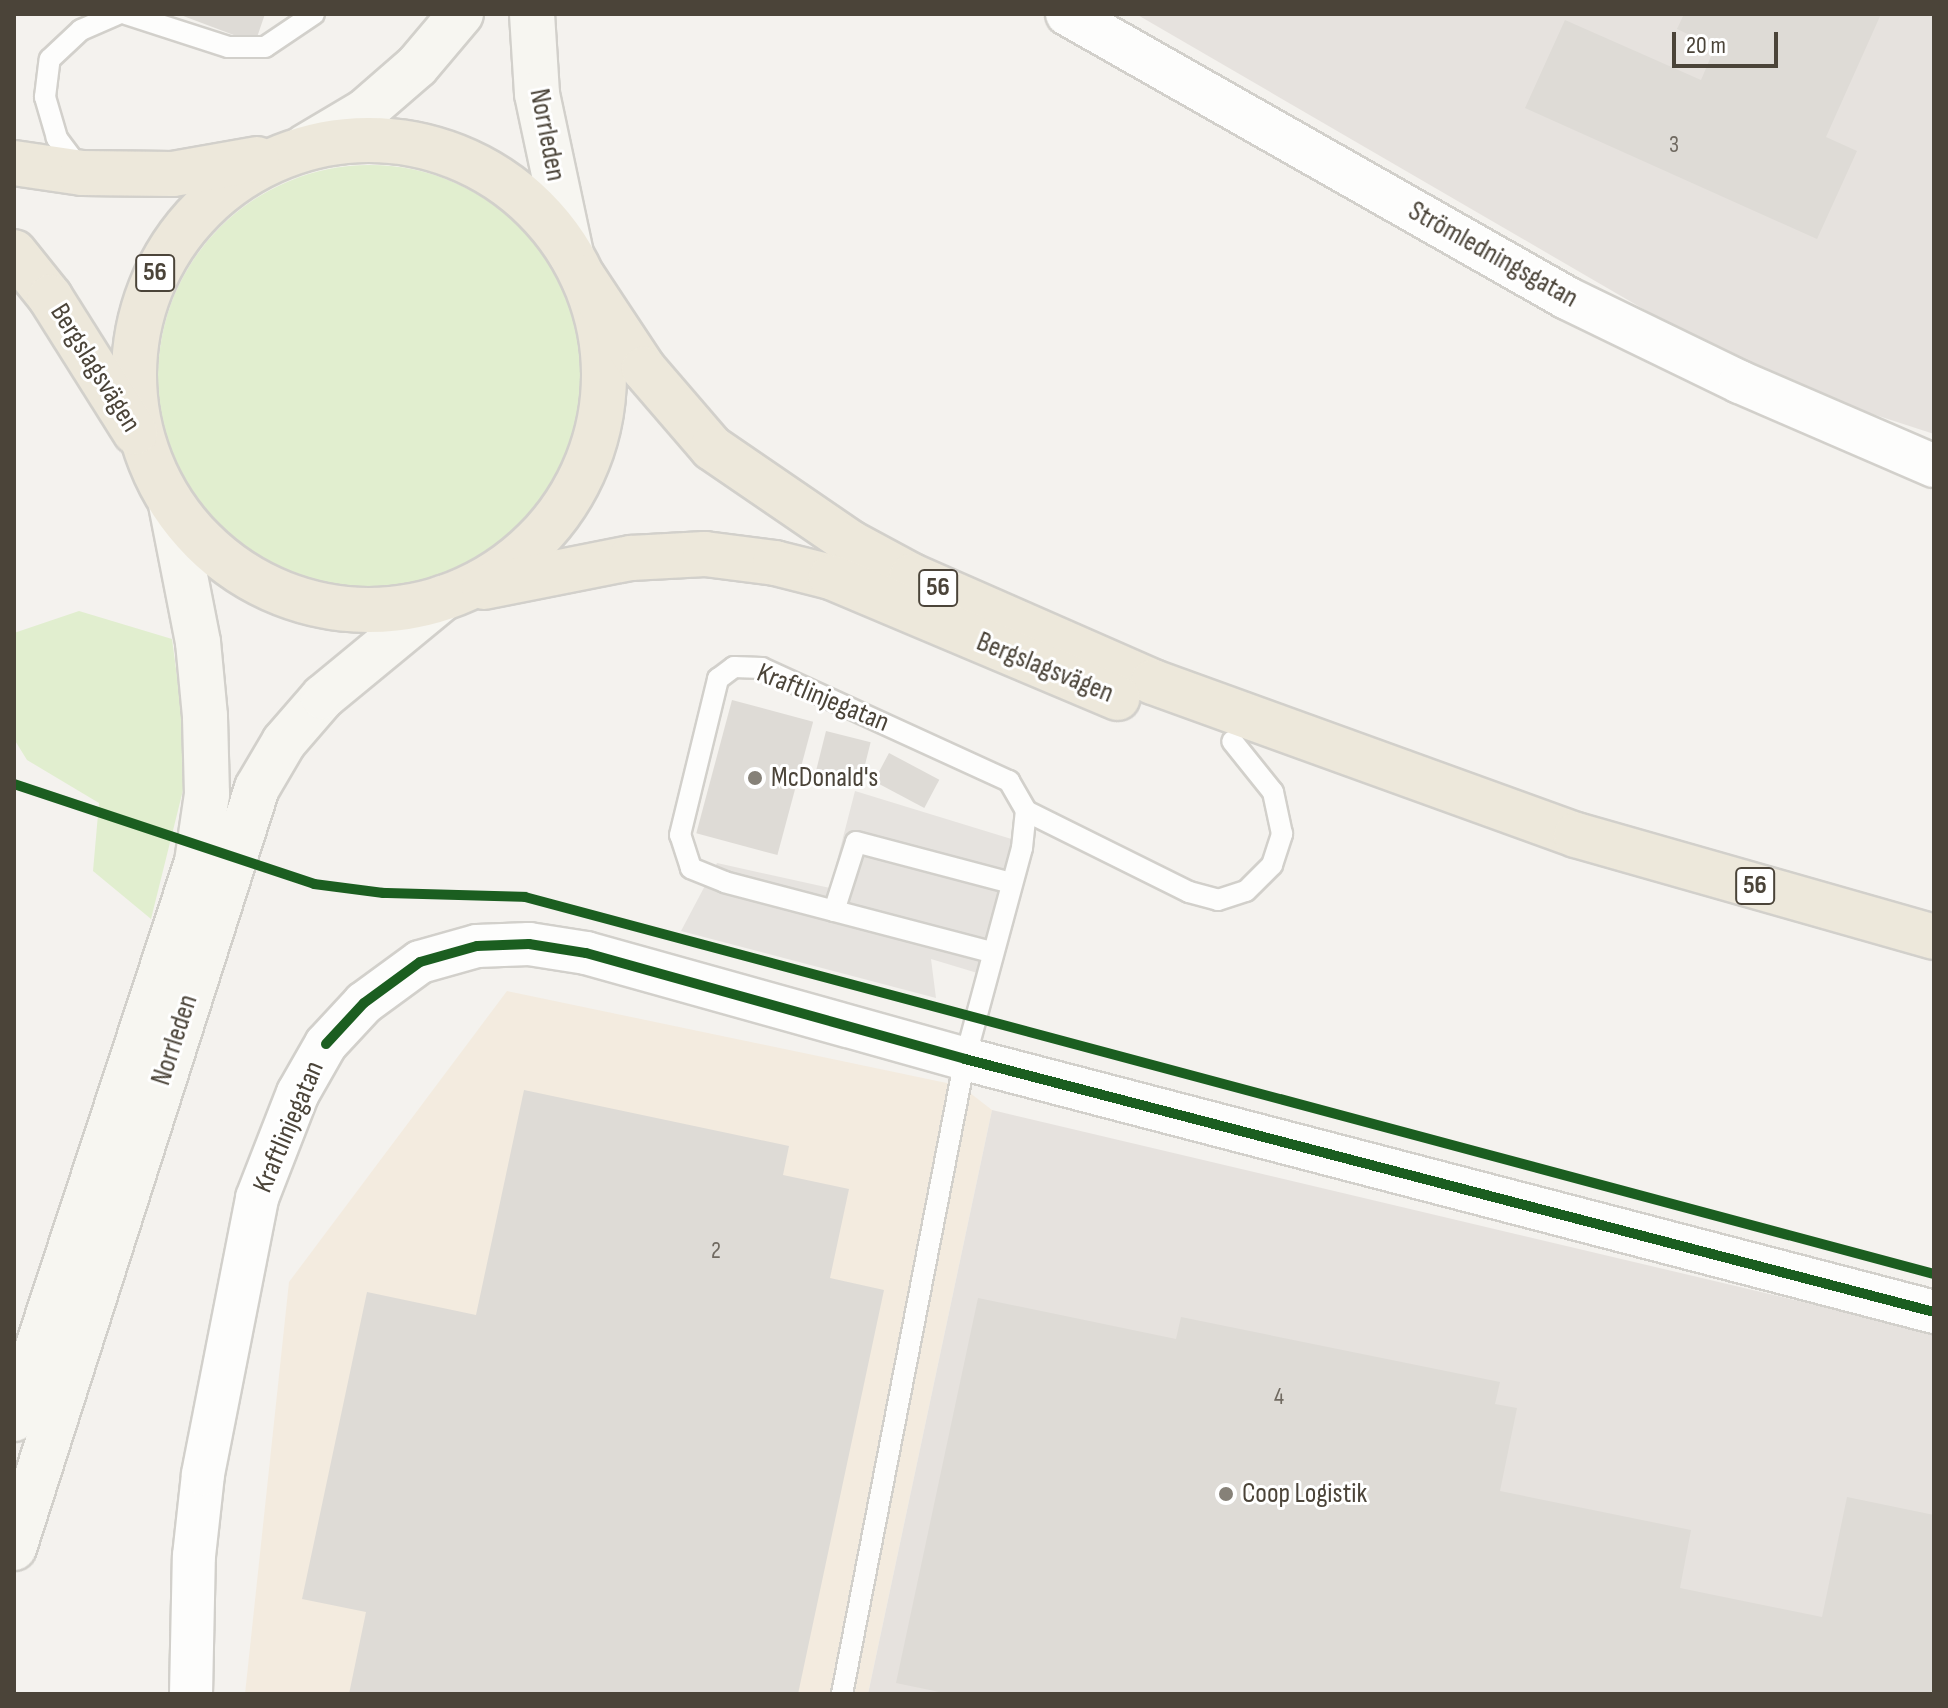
<!DOCTYPE html>
<html>
<head>
<meta charset="utf-8">
<style>
	body { margin:0 }
	#map { position:relative; width:1948px; height:1708px; overflow:hidden; background:#f4f2ee; font-family:"Sofia Sans Condensed",sans-serif }
	div>[style] { position:absolute }
	[style*='--x'] { left:calc(var(--x)*1px); top:calc(var(--y)*1px); width:calc(var(--w)*1px); rotate:calc(var(--a)*1deg) }
	.commercial>* { inset:0; background:#f3ebdf }
	.industrial>* { inset:0; background:#e6e2de }
	.green>* { inset:0; background:#e1eecf }
	.round { border-radius:50% }
	.parking>* { inset:0; background:#e6e3df }
	.building>* { inset:0; background:#dedbd6; transform-origin:0 0 }
	.roads { filter:drop-shadow(2px 0 #d2d0cb) drop-shadow(-2px 0 #d2d0cb) drop-shadow(0 2px #d2d0cb) drop-shadow(0 -2px #d2d0cb) }
	.lane>* { height:20px; margin:-10px; padding:0 10px; transform-origin:10px; border-radius:10px; background:#fdfdfc }
	.street>* { height:42px; margin:-21px; padding:0 21px; transform-origin:21px; border-radius:21px; background:#fdfdfc }
	.secondary>* { height:44px; margin:-22px; padding:0 22px; transform-origin:22px; border-radius:22px; background:#f7f6f1 }
	.highway>* { height:44px; margin:-22px; padding:0 22px; transform-origin:22px; border-radius:22px; background:#ede8db }
	.highway>.ring { margin:-22px; padding:0; box-sizing:content-box; background:none; border:44px solid #ede8db; border-radius:50% }
	.cycleway>* { height:10px; margin:-5px; padding:0 5px; transform-origin:5px; border-radius:5px; background:#1b5e20 }
	.dots>* { width:22px; height:22px; translate:-50% -50%; box-sizing:border-box; border:4px solid #fff; border-radius:50% }
	span { translate:-50% -50%; white-space:nowrap; text-align:center; line-height:1.15; -webkit-text-stroke:6px #fff; paint-order:stroke }
	.number-label { font-size:24px; color:#706a61 }
	.number-label span { -webkit-text-stroke-width:0 }
	.shield-label span { padding:2px 6px; background:#fff; border:2px solid; border-radius:6px; -webkit-text-stroke-width:0 }
	.shield-label { font-size:26px; color:#4b4439; font-weight:700 }
	.street-label { font-size:28px; color:#4b4439 }
	.poi-label { font-size:28px; color:#4b4439 }
	.left { translate:0 -50%; text-align:left }
	.frame { position:absolute; inset:0; border:16px solid #4b4439; pointer-events:none }
	.scale { position:absolute; left:1672px; top:32px; width:106px; height:36px; box-sizing:border-box; border:4px solid #4b4439; border-top:0; padding-left:10px; font-size:24px; line-height:28px; white-space:nowrap; color:#4b4439; -webkit-text-stroke:6px #fff; paint-order:stroke }
</style>
</head>
<body>
<div id="map">
	<div class="commercial">
		<i style="clip-path:polygon(507px 991px,961px 1086px,992px 1110px,868px 1694px,245px 1694px,289px 1282px)"></i>
	</div>
	<div class="industrial">
		<i style="clip-path:polygon(1136px 14px,1934px 14px,1934px 434px,1762px 378px)"></i>
		<i style="clip-path:polygon(992px 1110px,1934px 1333px,1934px 1694px,868px 1694px)"></i>
	</div>
	<div class="green">
		<i class="round" style="left:158px;top:165px;width:424px;height:424px"></i>
		<i style="clip-path:polygon(79px 611px,172px 639px,189px 766px,151px 919px,93px 871px,99px 803px,27px 760px,14px 739px,14px 633px)"></i>
	</div>
	<div class="parking">
		<i style="clip-path:polygon(855px 791px,1021px 842px,984px 975px,931px 959px,936px 998px,681px 931px,717px 863px,830px 888px)"></i>
	</div>
	<div class="building">
		<i style="clip-path:polygon(178px 14px,265px 14px,255px 43px)"></i>
		<i style="clip-path:polygon(1684px 14px,1881px 14px,1826px 137px,1857px 151px,1817px 239px,1525px 108px,1565px 20px,1701px 80px,1715px 47px,1677px 29px)"></i>
		<i style="left:732px;top:700px;width:84px;height:138px;rotate:15deg"></i>
		<i style="left:826px;top:731px;width:46px;height:48px;rotate:14deg"></i>
		<i style="left:889px;top:753px;width:57px;height:32px;rotate:28deg"></i>
		<i style="clip-path:polygon(524px 1090px,789px 1146px,783px 1175px,849px 1189px,830px 1278px,884px 1290px,798px 1694px,349px 1694px,366px 1612px,302px 1599px,367px 1292px,476px 1315px)"></i>
		<i style="clip-path:polygon(978px 1298px,1176px 1339px,1181px 1317px,1500px 1382px,1495px 1404px,1517px 1408px,1500px 1491px,1691px 1530px,1680px 1588px,1822px 1617px,1847px 1497px,1934px 1515px,1934px 1694px,949px 1694px,896px 1683px)"></i>
	</div>
	<div class="roads">
		<div class="lane">
			<i style="--x:126;--y:14;--w:107;--a:17.9"></i>
			<i style="--x:228;--y:47;--w:37;--a:0"></i>
			<i style="--x:265;--y:47;--w:59;--a:-34"></i>
			<i style="--x:80;--y:169;--w:39;--a:-127"></i>
			<i style="--x:57;--y:138;--w:43;--a:-106.3"></i>
			<i style="--x:45;--y:97;--w:38;--a:-83"></i>
			<i style="--x:50;--y:59;--w:42;--a:-43.1"></i>
			<i style="--x:81;--y:30;--w:40;--a:-23.4"></i>
			<i style="--x:1026;--y:811;--w:182;--a:26.4"></i>
			<i style="--x:1189;--y:892;--w:30;--a:15"></i>
			<i style="--x:1218;--y:900;--w:29;--a:-18"></i>
			<i style="--x:1246;--y:891;--w:37;--a:-45"></i>
			<i style="--x:1272;--y:865;--w:33;--a:-72"></i>
			<i style="--x:1282;--y:834;--w:43;--a:-102.1"></i>
			<i style="--x:1273;--y:792;--w:65;--a:-128.8"></i>
			<i style="--x:834;--y:911;--w:72;--a:-72.3"></i>
			<i style="--x:856;--y:842;--w:160;--a:14.8"></i>
			<i style="--x:991;--y:952;--w:275;--a:-165.3"></i>
			<i style="--x:725;--y:882;--w:37;--a:-158"></i>
			<i style="--x:691;--y:868;--w:35;--a:-108"></i>
			<i style="--x:680;--y:835;--w:161;--a:-76.3"></i>
			<i style="--x:718;--y:679;--w:20;--a:-37"></i>
			<i style="--x:734;--y:667;--w:28;--a:2"></i>
			<i style="--x:762;--y:668;--w:272;--a:24.6"></i>
			<i style="--x:1009;--y:781;--w:34;--a:60"></i>
			<i style="--x:842;--y:1694;--w:647;--a:-79.04"></i>
			<i style="--x:965;--y:1059;--w:219;--a:-74.9"></i>
			<i style="--x:1022;--y:848;--w:37;--a:-84"></i>
		</div>
		<div class="street">
			<i style="--x:1067;--y:14;--w:575;--a:29.6"></i>
			<i style="--x:1567;--y:298;--w:192;--a:25.9"></i>
			<i style="--x:1740;--y:382;--w:211;--a:23.4"></i>
			<i style="--x:191;--y:1694;--w:138;--a:-88.8"></i>
			<i style="--x:194;--y:1556;--w:82;--a:-83.7"></i>
			<i style="--x:203;--y:1474;--w:281;--a:-78.9"></i>
			<i style="--x:257;--y:1198;--w:113;--a:-68.7"></i>
			<i style="--x:298;--y:1093;--w:56;--a:-60.3"></i>
			<i style="--x:326;--y:1044;--w:56;--a:-47.2"></i>
			<i style="--x:364;--y:1003;--w:69;--a:-36.2"></i>
			<i style="--x:420;--y:962;--w:59;--a:-15.7"></i>
			<i style="--x:477;--y:946;--w:52;--a:-2.2"></i>
			<i style="--x:529;--y:944;--w:58;--a:9"></i>
			<i style="--x:586;--y:953;--w:394;--a:15.6"></i>
			<i style="--x:965;--y:1059;--w:1001;--a:14.63"></i>
		</div>
		<div class="secondary">
			<i style="--x:532;--y:14;--w:80;--a:86.4"></i>
			<i style="--x:537;--y:94;--w:164;--a:78"></i>
			<i style="--x:305;--y:147;--w:69;--a:-30.7"></i>
			<i style="--x:364;--y:112;--w:70;--a:-41"></i>
			<i style="--x:417;--y:66;--w:68;--a:-49.8"></i>
			<i style="--x:14;--y:1419;--w:586;--a:-71.81"></i>
			<i style="--x:197;--y:862;--w:69;--a:-81.6"></i>
			<i style="--x:207;--y:794;--w:78;--a:-91.5"></i>
			<i style="--x:205;--y:716;--w:74;--a:-95.4"></i>
			<i style="--x:198;--y:642;--w:141;--a:-101.1"></i>
			<i style="--x:14;--y:1548;--w:798;--a:-72.27"></i>
			<i style="--x:257;--y:788;--w:53;--a:-59.6"></i>
			<i style="--x:284;--y:742;--w:60;--a:-49.1"></i>
			<i style="--x:323;--y:697;--w:156;--a:-39.5"></i>
		</div>
		<div class="highway">
			<i class="ring" style="left:134px;top:140px;width:426px;height:426px"></i>
			<i style="--x:14;--y:163;--w:69;--a:8.4"></i>
			<i style="--x:82;--y:173;--w:91;--a:0.6"></i>
			<i style="--x:173;--y:174;--w:85;--a:-10.1"></i>
			<i style="--x:14;--y:252;--w:58;--a:51.3"></i>
			<i style="--x:50;--y:297;--w:160;--a:57.8"></i>
			<i style="--x:583;--y:277;--w:110;--a:56.5"></i>
			<i style="--x:644;--y:369;--w:104;--a:49.3"></i>
			<i style="--x:712;--y:448;--w:168;--a:34.4"></i>
			<i style="--x:851;--y:543;--w:69;--a:28.4"></i>
			<i style="--x:912;--y:576;--w:263;--a:23.7"></i>
			<i style="--x:1153;--y:682;--w:450;--a:19.9"></i>
			<i style="--x:1576;--y:835;--w:372;--a:15.9"></i>
			<i style="--x:484;--y:587;--w:150;--a:-11.2"></i>
			<i style="--x:631;--y:558;--w:74;--a:-3.1"></i>
			<i style="--x:705;--y:554;--w:71;--a:7.3"></i>
			<i style="--x:775;--y:563;--w:58;--a:14"></i>
			<i style="--x:831;--y:577;--w:311;--a:22.9"></i>
		</div>
	</div>
	<div class="cycleway">
		<i style="--x:14;--y:784;--w:316;--a:18.4"></i>
		<i style="--x:314;--y:884;--w:70;--a:7.4"></i>
		<i style="--x:383;--y:893;--w:142;--a:1.6"></i>
		<i style="--x:525;--y:897;--w:1459;--a:14.98"></i>
		<i style="--x:326;--y:1044;--w:56;--a:-47.2"></i>
		<i style="--x:364;--y:1003;--w:69;--a:-36.2"></i>
		<i style="--x:420;--y:962;--w:59;--a:-15.7"></i>
		<i style="--x:477;--y:946;--w:52;--a:-2.2"></i>
		<i style="--x:529;--y:944;--w:58;--a:9"></i>
		<i style="--x:586;--y:953;--w:394;--a:15.6"></i>
		<i style="--x:965;--y:1059;--w:1001;--a:14.63"></i>
	</div>
	<div class="dots">
		<i style="left:755px;top:778px;background:#868178"></i>
		<i style="left:1226px;top:1494px;background:#868178"></i>
	</div>
	<div class="number-label">
		<span style="left:1674px;top:145px">3</span>
		<span style="left:716px;top:1251px">2</span>
		<span style="left:1279px;top:1397px">4</span>
	</div>
	<div class="shield-label">
		<span style="left:155px;top:273px">56</span>
		<span style="left:938px;top:588px">56</span>
		<span style="left:1755px;top:886px">56</span>
	</div>
	<div class="street-label">
		<span style="left:547px;top:135px;rotate:79deg">Norrleden</span>
		<span style="left:1493px;top:255px;rotate:29deg">Strömledningsgatan</span>
		<span style="left:95px;top:368px;rotate:58deg">Bergslagsvägen</span>
		<span style="left:1045px;top:668px;rotate:22deg">Bergslagsvägen</span>
		<span style="left:823px;top:698px;rotate:22deg">Kraftlinjegatan</span>
		<span style="left:175px;top:1040px;rotate:-72deg">Norrleden</span>
		<span style="left:289px;top:1127px;rotate:-67deg">Kraftlinjegatan</span>
	</div>
	<div class="poi-label">
		<span class="left" style="left:771px;top:778px">McDonald's</span>
		<span class="left" style="left:1242px;top:1494px">Coop Logistik</span>
	</div>
	<div class="frame"></div>
	<div class="scale">20 m</div>
</div>
</body>
</html>
